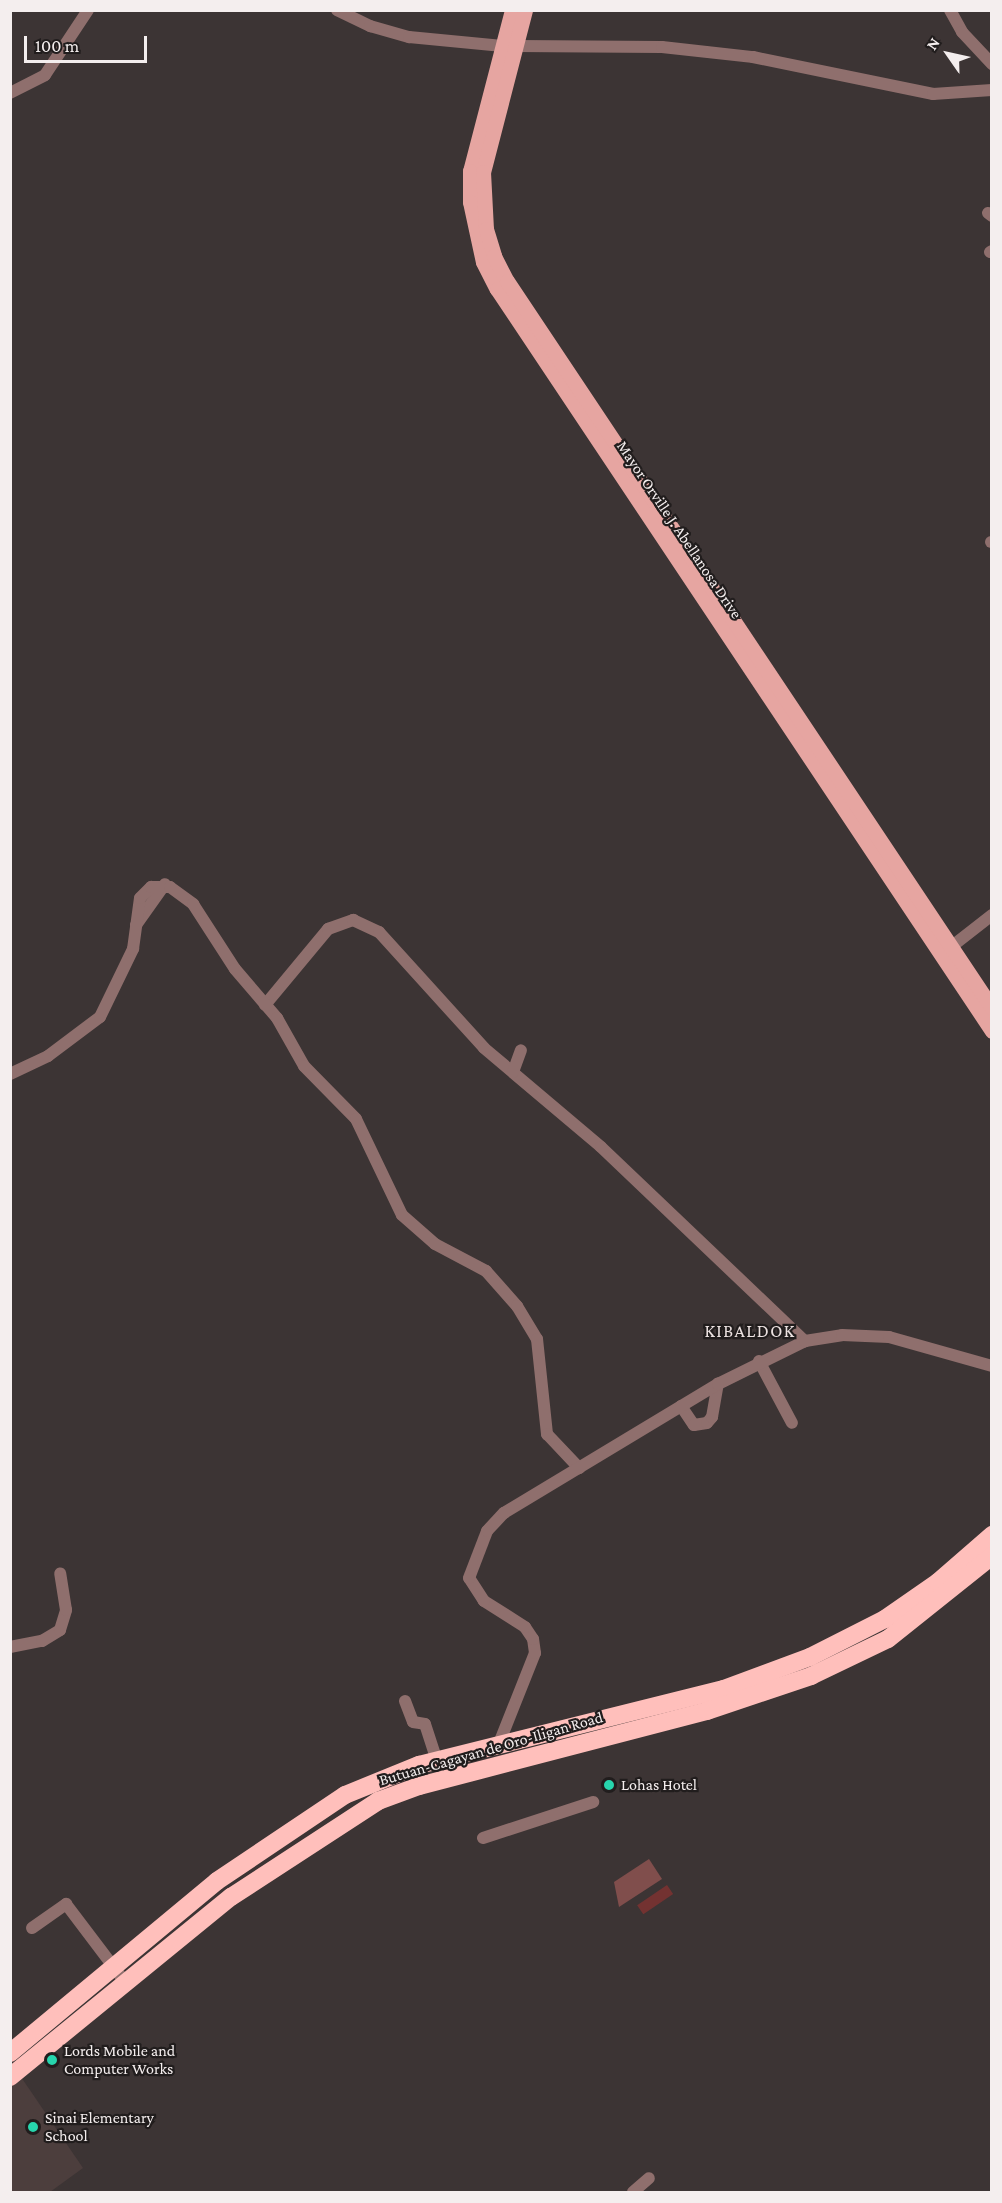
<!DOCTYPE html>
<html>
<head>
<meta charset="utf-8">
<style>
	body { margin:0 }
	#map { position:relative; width:1002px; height:2203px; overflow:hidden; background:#3c3434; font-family:"Crimson Pro",serif }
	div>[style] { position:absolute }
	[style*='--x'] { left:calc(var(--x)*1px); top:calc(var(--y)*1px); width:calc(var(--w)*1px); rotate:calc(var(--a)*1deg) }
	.built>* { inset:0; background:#4c3e3d }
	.green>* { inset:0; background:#804e4c }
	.water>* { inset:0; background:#733231; transform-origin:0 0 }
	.minor>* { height:12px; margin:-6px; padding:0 6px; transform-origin:6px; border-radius:6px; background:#8f6f6d }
	.major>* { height:15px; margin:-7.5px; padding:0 7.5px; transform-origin:7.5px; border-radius:7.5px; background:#e6a5a1 }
	.highway>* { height:18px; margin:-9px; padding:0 9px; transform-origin:9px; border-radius:9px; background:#ffbfbb }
	.dots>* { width:16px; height:16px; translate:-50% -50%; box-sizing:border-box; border:3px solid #211d1d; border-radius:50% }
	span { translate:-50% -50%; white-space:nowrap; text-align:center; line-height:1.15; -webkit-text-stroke:4.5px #211d1d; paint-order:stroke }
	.street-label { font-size:16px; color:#f4eeee }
	.poi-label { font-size:16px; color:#f4eeee }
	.left { translate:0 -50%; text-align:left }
	.neighbourhood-label { font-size:18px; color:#ece2e1; letter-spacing:1.5px }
	.frame { position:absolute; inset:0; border:12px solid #f4eeee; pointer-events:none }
	.north { position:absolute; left:918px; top:24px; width:60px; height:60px; -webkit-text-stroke:4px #211d1d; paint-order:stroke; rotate:304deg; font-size:16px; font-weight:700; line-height:24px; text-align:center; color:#f4eeee }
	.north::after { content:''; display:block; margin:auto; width:21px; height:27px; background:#f4eeee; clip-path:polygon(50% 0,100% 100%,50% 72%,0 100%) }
	.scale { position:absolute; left:24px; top:36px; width:123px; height:27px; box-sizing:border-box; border:3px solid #f4eeee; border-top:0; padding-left:8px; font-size:18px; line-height:21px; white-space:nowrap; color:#f4eeee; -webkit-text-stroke:4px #211d1d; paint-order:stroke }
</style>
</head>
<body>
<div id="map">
	<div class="built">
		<i style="clip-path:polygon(21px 2077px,83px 2168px,50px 2192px,11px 2192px,11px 2086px)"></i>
	</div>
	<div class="green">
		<i style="clip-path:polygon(649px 1859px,662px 1879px,619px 1907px,614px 1882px)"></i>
	</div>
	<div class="water">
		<i style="left:667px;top:1885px;width:11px;height:36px;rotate:56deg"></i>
	</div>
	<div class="minor">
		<i style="--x:337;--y:10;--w:37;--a:26"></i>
		<i style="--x:370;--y:26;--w:41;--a:15.8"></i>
		<i style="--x:409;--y:37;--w:94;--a:5.5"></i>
		<i style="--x:950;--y:10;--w:25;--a:61"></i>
		<i style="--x:962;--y:32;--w:44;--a:46.8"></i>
		<i style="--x:516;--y:46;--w:146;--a:0.4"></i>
		<i style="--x:662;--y:47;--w:92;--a:6.3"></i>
		<i style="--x:753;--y:57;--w:184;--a:11.6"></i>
		<i style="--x:933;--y:94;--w:59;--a:-3.9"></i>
		<i style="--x:10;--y:93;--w:39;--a:-27"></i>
		<i style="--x:45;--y:75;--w:78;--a:-56.5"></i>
		<i style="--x:988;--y:213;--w:5;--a:37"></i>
		<i style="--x:990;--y:252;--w:2;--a:-27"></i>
		<i style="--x:991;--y:542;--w:1;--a:0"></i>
		<i style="--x:136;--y:925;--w:50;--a:-54.7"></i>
		<i style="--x:951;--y:947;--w:52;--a:-38"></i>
		<i style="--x:265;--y:1005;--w:99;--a:-50.3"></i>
		<i style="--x:328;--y:929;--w:27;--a:-20"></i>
		<i style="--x:353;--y:920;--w:29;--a:25"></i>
		<i style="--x:379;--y:932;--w:156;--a:47.8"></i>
		<i style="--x:484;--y:1048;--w:153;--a:40.2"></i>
		<i style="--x:601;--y:1147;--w:282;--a:43.6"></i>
		<i style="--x:513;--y:1072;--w:23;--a:-70"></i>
		<i style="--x:10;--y:1074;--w:42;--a:-25.3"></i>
		<i style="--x:48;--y:1056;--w:65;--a:-36.9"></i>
		<i style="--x:100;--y:1017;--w:76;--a:-64.1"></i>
		<i style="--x:133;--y:949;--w:51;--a:-82.2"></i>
		<i style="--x:140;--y:898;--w:16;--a:-45"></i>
		<i style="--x:151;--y:887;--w:19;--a:0"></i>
		<i style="--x:170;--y:887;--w:29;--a:36"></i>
		<i style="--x:193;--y:904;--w:77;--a:57.1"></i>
		<i style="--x:235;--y:969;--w:65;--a:49.4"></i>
		<i style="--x:277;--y:1018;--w:55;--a:60.6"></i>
		<i style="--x:304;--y:1066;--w:74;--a:45.5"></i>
		<i style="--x:356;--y:1119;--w:106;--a:64.4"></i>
		<i style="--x:402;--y:1215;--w:44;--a:41.3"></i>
		<i style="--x:435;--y:1244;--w:58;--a:27.9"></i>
		<i style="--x:486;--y:1271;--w:47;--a:48.5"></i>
		<i style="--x:517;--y:1306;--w:39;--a:59"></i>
		<i style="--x:537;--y:1339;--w:96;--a:84"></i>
		<i style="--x:547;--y:1434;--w:47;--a:46.7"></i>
		<i style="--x:759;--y:1361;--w:70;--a:62"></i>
		<i style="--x:681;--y:1406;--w:23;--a:56"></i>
		<i style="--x:694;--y:1425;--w:13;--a:-9"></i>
		<i style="--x:707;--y:1423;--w:8;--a:-50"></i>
		<i style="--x:712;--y:1417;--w:34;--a:-80"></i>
		<i style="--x:10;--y:1647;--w:33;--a:-11"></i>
		<i style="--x:42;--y:1641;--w:21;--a:-31"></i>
		<i style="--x:60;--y:1630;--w:21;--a:-73"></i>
		<i style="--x:66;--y:1610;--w:37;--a:-99"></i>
		<i style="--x:405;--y:1701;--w:22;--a:69"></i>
		<i style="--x:413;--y:1722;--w:12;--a:9"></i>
		<i style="--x:425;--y:1724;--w:39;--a:72"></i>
		<i style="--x:498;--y:1746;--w:100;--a:-68.3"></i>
		<i style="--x:535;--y:1653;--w:14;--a:-98"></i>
		<i style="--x:533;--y:1639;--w:14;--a:-124"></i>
		<i style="--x:525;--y:1627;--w:49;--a:-147.6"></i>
		<i style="--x:484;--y:1601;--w:27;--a:-123"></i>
		<i style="--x:469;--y:1578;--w:50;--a:-69"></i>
		<i style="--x:487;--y:1531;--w:25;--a:-47"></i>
		<i style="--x:504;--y:1513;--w:250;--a:-31.1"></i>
		<i style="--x:718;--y:1384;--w:97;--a:-26.3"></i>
		<i style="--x:805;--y:1341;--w:37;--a:-9"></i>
		<i style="--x:842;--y:1335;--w:47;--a:2.4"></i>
		<i style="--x:889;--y:1337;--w:107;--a:15.7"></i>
		<i style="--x:483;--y:1838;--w:116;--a:-18.1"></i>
		<i style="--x:32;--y:1928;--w:42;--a:-35.2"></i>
		<i style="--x:66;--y:1904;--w:98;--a:52.9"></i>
		<i style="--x:633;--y:2192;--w:21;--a:-41"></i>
	</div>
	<div class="major">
		<i style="--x:512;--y:10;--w:166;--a:104.6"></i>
		<i style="--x:470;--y:171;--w:31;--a:90"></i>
		<i style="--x:470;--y:202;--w:61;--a:77.8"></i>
		<i style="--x:483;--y:262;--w:30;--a:63"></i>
		<i style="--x:497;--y:289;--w:892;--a:56.29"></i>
		<i style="--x:525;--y:10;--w:167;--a:104.5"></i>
		<i style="--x:483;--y:172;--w:57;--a:87"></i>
		<i style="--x:486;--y:229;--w:28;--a:73"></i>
		<i style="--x:494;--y:256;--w:28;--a:63"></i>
		<i style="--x:507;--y:281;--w:874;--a:56.29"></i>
	</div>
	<div class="highway">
		<i style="--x:10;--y:2053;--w:269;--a:-39.7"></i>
		<i style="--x:217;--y:1881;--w:154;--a:-33.9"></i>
		<i style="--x:345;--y:1795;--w:80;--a:-22.1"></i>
		<i style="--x:419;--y:1765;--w:314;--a:-14"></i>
		<i style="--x:724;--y:1689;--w:92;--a:-20.4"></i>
		<i style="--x:810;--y:1657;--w:84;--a:-26.9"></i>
		<i style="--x:885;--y:1619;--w:65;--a:-34.9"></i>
		<i style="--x:938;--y:1582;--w:72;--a:-41"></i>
		<i style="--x:10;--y:2077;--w:285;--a:-39.2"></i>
		<i style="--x:231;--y:1897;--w:176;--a:-33.1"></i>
		<i style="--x:378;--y:1801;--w:44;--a:-20.1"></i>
		<i style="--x:419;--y:1786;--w:298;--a:-14.6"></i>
		<i style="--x:707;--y:1711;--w:110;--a:-18.6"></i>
		<i style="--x:811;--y:1676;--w:85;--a:-25.7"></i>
		<i style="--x:888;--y:1639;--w:133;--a:-38.6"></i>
	</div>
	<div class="dots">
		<i style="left:609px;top:1785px;background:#27d5ad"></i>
		<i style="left:52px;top:2060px;background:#27d5ad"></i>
		<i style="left:33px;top:2127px;background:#27d5ad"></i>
	</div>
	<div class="street-label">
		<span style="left:679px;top:530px;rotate:56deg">Mayor Orville J. Abellanosa Drive</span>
		<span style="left:491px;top:1749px;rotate:-16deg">Butuan-Cagayan de Oro-Iligan Road</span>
	</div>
	<div class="poi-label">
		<span class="left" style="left:621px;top:1785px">Lohas Hotel</span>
		<span class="left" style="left:64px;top:2060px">Lords Mobile and<br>Computer Works</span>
		<span class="left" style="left:45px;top:2127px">Sinai Elementary<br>School</span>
	</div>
	<div class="neighbourhood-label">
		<span style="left:750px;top:1331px">KIBALDOK</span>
	</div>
	<div class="frame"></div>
	<div class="north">N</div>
	<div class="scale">100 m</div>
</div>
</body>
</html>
